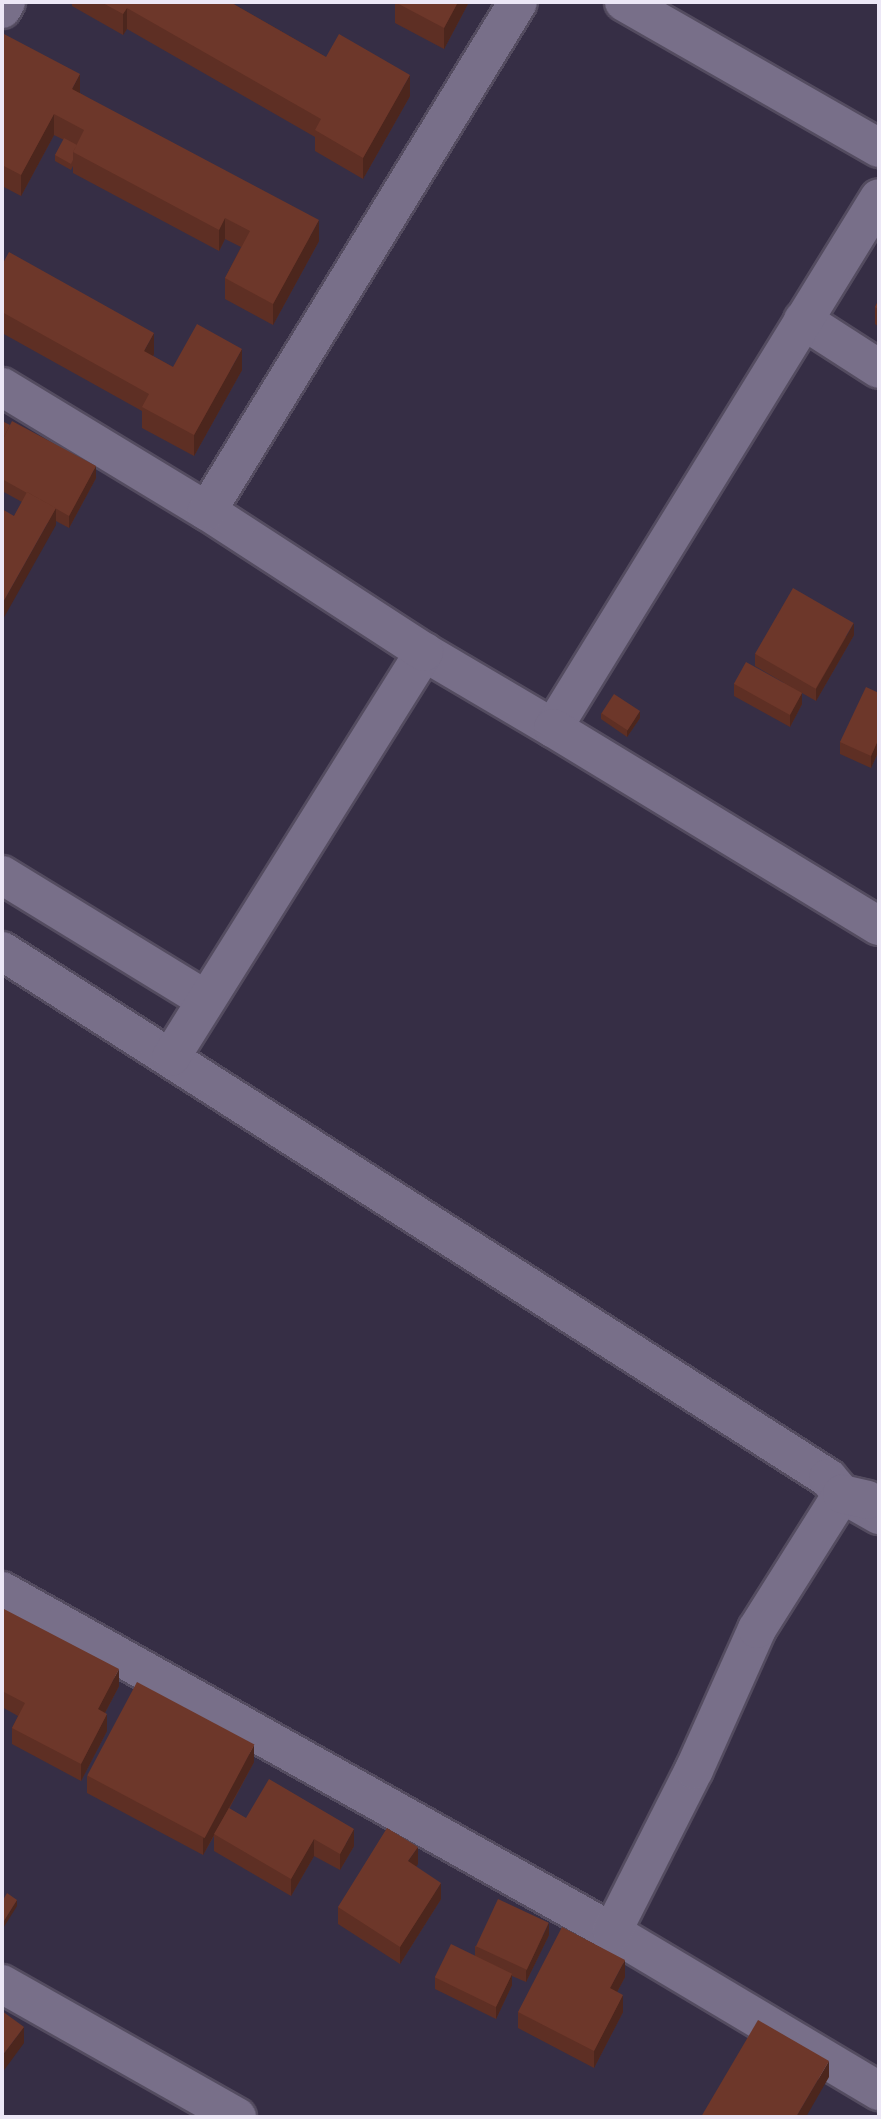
<!DOCTYPE html>
<html>
<head>
<meta charset="utf-8">
<style>
	body { margin:0 }
	#map { position:relative; width:881px; height:2119px; overflow:hidden; background:#362e45; font-family:"PT Sans Narrow",sans-serif }
	div>[style] { position:absolute }
	[style*='--x'] { left:calc(var(--x)*1px); top:calc(var(--y)*1px); width:calc(var(--w)*1px); rotate:calc(var(--a)*1deg) }
	.roads { filter:drop-shadow(2px 0 #544c60) drop-shadow(-2px 0 #544c60) drop-shadow(0 2px #544c60) drop-shadow(0 -2px #544c60) }
	.minor>* { height:38px; margin:-19px; padding:0 19px; transform-origin:19px; border-radius:19px; background:#786f89 }
	.wall>* { inset:0; background:#5e2f24 }
	.shaded-wall>* { inset:0; background:#4c261d }
	.building>* { inset:0; background:#6d372a; transform-origin:0 0 }
	span { translate:-50% -50%; white-space:nowrap; text-align:center; line-height:1.15; -webkit-text-stroke:6px #2c253b; paint-order:stroke }
	.frame { position:absolute; inset:0; border:4px solid #ece7f6; pointer-events:none }
</style>
</head>
<body>
<div id="map">
	<div class="roads">
		<div class="minor">
			<i style="--x:624;--y:2;--w:294;--a:29.8"></i>
			<i style="--x:2;--y:9;--w:8;--a:-60"></i>
			<i style="--x:803;--y:320;--w:90;--a:32.8"></i>
			<i style="--x:2;--y:387;--w:240;--a:31.2"></i>
			<i style="--x:424;--y:652;--w:150;--a:30.5"></i>
			<i style="--x:553;--y:728;--w:622;--a:-58.4"></i>
			<i style="--x:553;--y:728;--w:381;--a:31.3"></i>
			<i style="--x:2;--y:875;--w:239;--a:31.5"></i>
			<i style="--x:2;--y:951;--w:980;--a:32.54"></i>
			<i style="--x:828;--y:1478;--w:21;--a:49"></i>
			<i style="--x:842;--y:1494;--w:43;--a:29.6"></i>
			<i style="--x:171;--y:1057;--w:478;--a:-58"></i>
			<i style="--x:424;--y:652;--w:259;--a:-147"></i>
			<i style="--x:207;--y:511;--w:596;--a:-58.57"></i>
			<i style="--x:2;--y:1591;--w:699;--a:29.21"></i>
			<i style="--x:612;--y:1932;--w:311;--a:30.8"></i>
			<i style="--x:612;--y:1932;--w:182;--a:-63.2"></i>
			<i style="--x:694;--y:1770;--w:154;--a:-65.9"></i>
			<i style="--x:757;--y:1629;--w:160;--a:-57.8"></i>
			<i style="--x:842;--y:1494;--w:26;--a:13"></i>
			<i style="--x:2;--y:1984;--w:270;--a:29.5"></i>
		</div>
	</div>
	<div class="wall">
		<i style="clip-path:polygon(72px 2px,230px 2px,326px 57px,410px 96px,363px 179px,315px 151px,315px 137px,127px 29px,123px 35px,72px 6px)"></i>
		<i style="clip-path:polygon(395px 2px,469px 2px,444px 49px,395px 23px)"></i>
		<i style="clip-path:polygon(2px 38px,80px 93px,319px 241px,273px 325px,225px 299px,225px 278px,241px 247px,225px 239px,219px 251px,73px 173px,73px 166px,71px 170px,55px 161px,55px 155px,64px 140px,54px 135px,21px 196px,2px 186px)"></i>
		<i style="clip-path:polygon(2px 265px,154px 354px,153px 356px,173px 367px,242px 370px,194px 456px,142px 428px,142px 411px,2px 333px)"></i>
		<i style="clip-path:polygon(879px 299px,879px 327px,875px 324px,875px 307px)"></i>
		<i style="clip-path:polygon(2px 421px,96px 478px,69px 528px,56px 521px,56px 525px,14px 516px,22px 502px,2px 491px)"></i>
		<i style="clip-path:polygon(854px 635px,816px 701px,802px 693px,802px 704px,790px 727px,734px 696px,734px 684px,784px 683px,755px 666px,755px 654px)"></i>
		<i style="clip-path:polygon(879px 693px,879px 750px,871px 768px,840px 754px,840px 742px)"></i>
		<i style="clip-path:polygon(601px 713px,640px 718px,627px 737px,601px 719px)"></i>
		<i style="clip-path:polygon(2px 1608px,119px 1686px,105px 1713px,107px 1731px,81px 1781px,12px 1744px,12px 1728px,18px 1716px,2px 1707px)"></i>
		<i style="clip-path:polygon(254px 1762px,228px 1811px,246px 1818px,354px 1846px,340px 1870px,314px 1856px,291px 1896px,214px 1851px,214px 1836px,203px 1855px,87px 1793px,87px 1776px)"></i>
		<i style="clip-path:polygon(418px 1864px,416px 1866px,441px 1899px,400px 1964px,338px 1924px,338px 1907px)"></i>
		<i style="clip-path:polygon(549px 1935px,526px 1982px,512px 1976px,512px 1985px,496px 2019px,435px 1989px,435px 1977px,475px 1956px,475px 1946px)"></i>
		<i style="clip-path:polygon(625px 1977px,617px 1992px,623px 2012px,594px 2068px,518px 2028px,518px 2012px)"></i>
	</div>
	<div class="shaded-wall">
		<i style="clip-path:polygon(458px 2px,469px 2px,444px 49px,444px 28px)"></i>
		<i style="clip-path:polygon(127px 8px,127px 29px,123px 35px,123px 14px)"></i>
		<i style="clip-path:polygon(80px 74px,80px 95px,72px 89px)"></i>
		<i style="clip-path:polygon(410px 75px,410px 96px,363px 179px,363px 158px)"></i>
		<i style="clip-path:polygon(54px 114px,54px 135px,21px 196px,21px 175px)"></i>
		<i style="clip-path:polygon(225px 218px,225px 239px,219px 251px,219px 230px)"></i>
		<i style="clip-path:polygon(319px 220px,319px 241px,273px 325px,273px 304px)"></i>
		<i style="clip-path:polygon(154px 333px,154px 354px,144px 372px,144px 351px)"></i>
		<i style="clip-path:polygon(242px 349px,242px 370px,194px 456px,194px 435px)"></i>
		<i style="clip-path:polygon(96px 466px,96px 478px,69px 528px,69px 516px)"></i>
		<i style="clip-path:polygon(56px 508px,56px 525px,2px 621px,2px 604px)"></i>
		<i style="clip-path:polygon(854px 623px,854px 635px,816px 701px,816px 689px)"></i>
		<i style="clip-path:polygon(802px 693px,802px 704px,790px 727px,790px 715px)"></i>
		<i style="clip-path:polygon(640px 711px,640px 718px,627px 737px,627px 731px)"></i>
		<i style="clip-path:polygon(879px 738px,879px 750px,871px 768px,871px 756px)"></i>
		<i style="clip-path:polygon(119px 1669px,119px 1686px,98px 1726px,98px 1709px)"></i>
		<i style="clip-path:polygon(107px 1714px,107px 1731px,81px 1781px,81px 1764px)"></i>
		<i style="clip-path:polygon(254px 1745px,254px 1762px,203px 1855px,203px 1839px)"></i>
		<i style="clip-path:polygon(354px 1829px,354px 1846px,340px 1870px,340px 1854px)"></i>
		<i style="clip-path:polygon(314px 1839px,314px 1856px,291px 1896px,291px 1879px)"></i>
		<i style="clip-path:polygon(418px 1847px,418px 1864px,408px 1878px,408px 1861px)"></i>
		<i style="clip-path:polygon(441px 1883px,441px 1899px,400px 1964px,400px 1947px)"></i>
		<i style="clip-path:polygon(17px 1900px,17px 1906px,2px 1930px,2px 1924px)"></i>
		<i style="clip-path:polygon(549px 1923px,549px 1935px,526px 1982px,526px 1971px)"></i>
		<i style="clip-path:polygon(625px 1960px,625px 1977px,610px 2005px,610px 1988px)"></i>
		<i style="clip-path:polygon(512px 1974px,512px 1985px,496px 2019px,496px 2007px)"></i>
		<i style="clip-path:polygon(623px 1995px,623px 2012px,594px 2068px,594px 2051px)"></i>
		<i style="clip-path:polygon(24px 2027px,24px 2043px,2px 2073px,2px 2056px)"></i>
		<i style="clip-path:polygon(829px 2061px,829px 2077px,806px 2117px,796px 2117px)"></i>
	</div>
	<div class="building">
		<i style="clip-path:polygon(101px 2px,230px 2px,326px 57px,339px 34px,410px 75px,363px 158px,315px 130px,321px 119px,127px 8px,123px 14px)"></i>
		<i style="clip-path:polygon(395px 2px,458px 2px,444px 28px)"></i>
		<i style="clip-path:polygon(4px 34px,80px 74px,72px 89px,319px 220px,273px 304px,225px 278px,250px 231px,225px 218px,219px 230px,73px 152px,84px 130px,54px 114px,21px 175px,2px 165px,2px 38px)"></i>
		<i style="clip-path:polygon(64px 138px,77px 145px,73px 152px,73px 160px,71px 164px,55px 155px)"></i>
		<i style="clip-path:polygon(9px 252px,154px 333px,144px 351px,173px 367px,197px 324px,242px 349px,194px 435px,142px 407px,149px 394px,2px 312px,2px 265px)"></i>
		<i style="clip-path:polygon(879px 299px,879px 310px,875px 307px)"></i>
		<i style="clip-path:polygon(2px 421px,10px 425px,2px 441px)"></i>
		<i style="clip-path:polygon(12px 421px,96px 466px,69px 516px,27px 492px,27px 493px,2px 479px,2px 441px)"></i>
		<i style="clip-path:polygon(27px 492px,56px 508px,2px 604px,2px 509px,14px 516px)"></i>
		<i style="left:793px;top:588px;width:70px;height:76px;rotate:30deg"></i>
		<i style="left:746px;top:662px;width:64px;height:25px;rotate:29deg"></i>
		<i style="clip-path:polygon(866px 687px,879px 693px,879px 738px,871px 756px,840px 742px)"></i>
		<i style="left:614px;top:694px;width:31px;height:23px;rotate:33deg"></i>
		<i style="clip-path:polygon(2px 1608px,119px 1669px,98px 1709px,107px 1714px,81px 1764px,12px 1728px,25px 1703px,2px 1691px)"></i>
		<i style="left:137px;top:1682px;width:133px;height:106px;rotate:28deg"></i>
		<i style="clip-path:polygon(269px 1779px,354px 1829px,340px 1854px,314px 1839px,291px 1879px,214px 1834px,229px 1808px,246px 1818px)"></i>
		<i style="clip-path:polygon(387px 1828px,418px 1847px,408px 1861px,441px 1883px,400px 1947px,338px 1907px)"></i>
		<i style="clip-path:polygon(7px 1893px,17px 1900px,2px 1924px,2px 1902px)"></i>
		<i style="left:498px;top:1899px;width:56px;height:52px;rotate:25deg"></i>
		<i style="clip-path:polygon(562px 1927px,625px 1960px,610px 1988px,623px 1995px,594px 2051px,518px 2012px)"></i>
		<i style="left:451px;top:1944px;width:68px;height:37px;rotate:26deg"></i>
		<i style="clip-path:polygon(2px 2011px,24px 2027px,2px 2056px)"></i>
		<i style="clip-path:polygon(758px 2020px,829px 2061px,796px 2117px,701px 2117px)"></i>
	</div>
	<div class="frame"></div>
</div>
</body>
</html>
